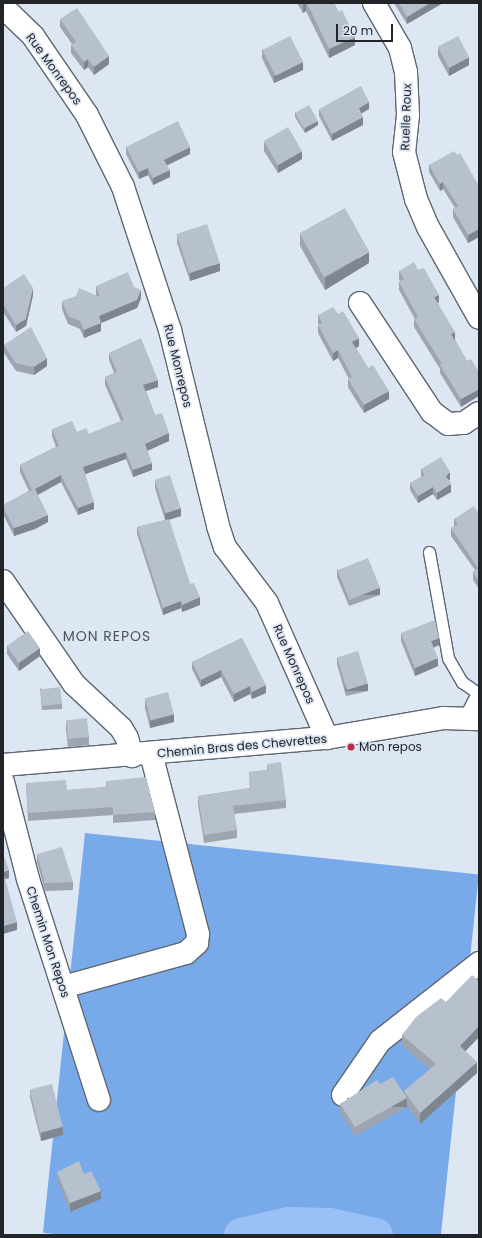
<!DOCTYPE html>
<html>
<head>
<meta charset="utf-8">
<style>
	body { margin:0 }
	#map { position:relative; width:482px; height:1238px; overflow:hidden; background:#dde7f4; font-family:Poppins,sans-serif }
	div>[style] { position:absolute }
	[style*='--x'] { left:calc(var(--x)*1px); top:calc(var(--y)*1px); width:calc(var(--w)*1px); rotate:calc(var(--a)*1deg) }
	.forest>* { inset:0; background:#78a9e9; transform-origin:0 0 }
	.river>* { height:34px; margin:-17px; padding:0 17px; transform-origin:17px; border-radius:17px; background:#9ac1f6 }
	.roads { filter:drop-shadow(1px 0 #5e6772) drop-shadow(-1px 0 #5e6772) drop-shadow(0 1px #5e6772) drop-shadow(0 -1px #5e6772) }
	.service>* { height:11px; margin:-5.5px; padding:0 5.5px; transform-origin:5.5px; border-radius:5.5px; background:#fff }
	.minor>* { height:22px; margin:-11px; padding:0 11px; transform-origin:11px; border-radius:11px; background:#fff }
	.secondary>* { height:22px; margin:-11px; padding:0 11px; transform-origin:11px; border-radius:11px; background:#fff }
	.wall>* { inset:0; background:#9da5b0 }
	.shaded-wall>* { inset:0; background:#808690; transform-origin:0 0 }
	.building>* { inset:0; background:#b7c0cd; transform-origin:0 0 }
	.dots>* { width:11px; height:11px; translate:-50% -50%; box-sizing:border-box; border:2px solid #dde7f4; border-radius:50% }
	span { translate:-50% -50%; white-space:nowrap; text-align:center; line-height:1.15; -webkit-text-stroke:3.5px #dde7f4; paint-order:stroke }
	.street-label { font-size:12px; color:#212429 }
	.poi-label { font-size:12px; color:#212429 }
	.left { translate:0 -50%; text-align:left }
	.quarter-label { font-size:14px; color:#4b535e; letter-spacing:1px }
	.frame { position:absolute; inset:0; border:4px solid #212429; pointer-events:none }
	.scale { position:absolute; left:336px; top:24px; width:57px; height:18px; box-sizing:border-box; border:2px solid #212429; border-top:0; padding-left:5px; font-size:12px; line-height:14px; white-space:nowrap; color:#212429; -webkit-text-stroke:3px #dde7f4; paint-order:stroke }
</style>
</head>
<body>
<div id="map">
	<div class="forest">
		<i style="left:85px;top:833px;width:396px;height:402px;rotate:6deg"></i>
	</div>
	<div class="river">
		<i style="--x:241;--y:1235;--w:49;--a:-12.9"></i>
		<i style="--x:289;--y:1224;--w:41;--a:1.4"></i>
		<i style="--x:330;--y:1225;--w:47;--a:12.3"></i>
	</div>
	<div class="roads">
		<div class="service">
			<i style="--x:429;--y:552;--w:108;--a:79.8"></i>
			<i style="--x:448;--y:658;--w:28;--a:60"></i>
			<i style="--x:462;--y:682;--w:21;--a:35"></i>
		</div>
		<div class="minor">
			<i style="--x:374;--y:3;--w:52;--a:60"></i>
			<i style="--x:400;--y:48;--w:25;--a:76"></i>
			<i style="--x:406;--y:72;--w:43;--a:87.3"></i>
			<i style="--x:408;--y:115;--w:37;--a:96"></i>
			<i style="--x:404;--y:152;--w:49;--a:75.7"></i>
			<i style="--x:416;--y:199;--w:30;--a:67"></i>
			<i style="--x:428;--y:227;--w:104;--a:60.7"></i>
			<i style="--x:3;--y:7;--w:42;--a:44"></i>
			<i style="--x:33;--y:36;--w:96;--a:55.6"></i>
			<i style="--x:87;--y:115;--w:80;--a:63.4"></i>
			<i style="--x:123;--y:187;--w:151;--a:71.8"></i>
			<i style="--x:170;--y:330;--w:202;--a:76.2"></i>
			<i style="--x:218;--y:526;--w:22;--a:72"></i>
			<i style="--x:225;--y:547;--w:70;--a:53.1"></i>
			<i style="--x:267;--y:603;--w:148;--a:66"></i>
			<i style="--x:360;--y:303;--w:131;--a:56.6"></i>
			<i style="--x:432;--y:412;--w:20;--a:37"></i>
			<i style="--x:448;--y:424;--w:16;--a:-4"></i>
			<i style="--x:464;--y:423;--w:18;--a:-34"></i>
			<i style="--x:3;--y:581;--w:125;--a:55.4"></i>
			<i style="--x:74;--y:684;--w:64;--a:43.1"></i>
			<i style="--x:121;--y:728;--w:12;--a:59"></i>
			<i style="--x:127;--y:738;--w:19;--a:74"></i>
			<i style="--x:471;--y:718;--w:18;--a:-63"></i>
			<i style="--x:3;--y:782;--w:100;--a:75.5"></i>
			<i style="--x:28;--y:879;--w:232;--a:72.2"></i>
			<i style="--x:63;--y:987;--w:128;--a:-15.5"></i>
			<i style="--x:186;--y:953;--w:15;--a:-42"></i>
			<i style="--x:197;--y:943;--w:9;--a:-84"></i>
			<i style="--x:198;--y:934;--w:186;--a:-104.6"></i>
			<i style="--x:343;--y:1095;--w:65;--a:-55.6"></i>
			<i style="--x:380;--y:1041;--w:126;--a:-38.2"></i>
		</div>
		<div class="secondary">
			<i style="--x:3;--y:765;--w:325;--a:-4.8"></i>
			<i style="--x:327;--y:738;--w:119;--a:-9.7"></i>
			<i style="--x:444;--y:718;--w:35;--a:2"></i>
		</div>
	</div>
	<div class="wall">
		<i style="clip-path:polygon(297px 3px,334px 3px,355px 45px,329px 58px,306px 11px,303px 13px)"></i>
		<i style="clip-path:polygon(394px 3px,443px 3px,407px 24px)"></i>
		<i style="clip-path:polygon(60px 19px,109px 64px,94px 75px,88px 67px,84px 70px,71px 53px,71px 45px,72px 44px,60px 27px)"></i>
		<i style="clip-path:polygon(438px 48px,469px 65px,449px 76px,438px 56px)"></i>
		<i style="clip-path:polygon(262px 49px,303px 70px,274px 83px,262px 58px)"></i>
		<i style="clip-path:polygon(319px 109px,369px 109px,361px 113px,363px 125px,332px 141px,319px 116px)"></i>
		<i style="clip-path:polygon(295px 112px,318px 125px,305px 133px,295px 117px)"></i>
		<i style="clip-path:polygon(264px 142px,302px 159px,278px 173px,264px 151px)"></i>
		<i style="clip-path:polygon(126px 147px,190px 154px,167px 165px,170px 177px,153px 185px,148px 175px,139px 179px,126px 154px)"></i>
		<i style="clip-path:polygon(457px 155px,479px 186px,479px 237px,468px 243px,453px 217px,453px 209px,455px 208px,443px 189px,440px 191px,429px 172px,429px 165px)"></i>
		<i style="clip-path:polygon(300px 234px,369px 263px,325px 290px,300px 246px)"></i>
		<i style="clip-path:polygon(177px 235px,220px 271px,190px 281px,177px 243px)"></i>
		<i style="clip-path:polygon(418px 270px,439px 302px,438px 303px,455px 340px,467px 361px,461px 407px,440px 373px,440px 369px,414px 327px,414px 319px,415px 319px,399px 290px,399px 282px,400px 281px,399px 279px,399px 271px)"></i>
		<i style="clip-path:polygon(96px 286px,134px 287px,141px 298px,137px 308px,101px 323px,101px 331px,84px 338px,80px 329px,68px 324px,62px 309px,62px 301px,96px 295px)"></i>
		<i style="clip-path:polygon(3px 288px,33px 295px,26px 326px,16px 332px,3px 312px)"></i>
		<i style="clip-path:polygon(338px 314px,359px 346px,356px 348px,368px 368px,389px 399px,364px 413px,348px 387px,348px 379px,349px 379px,338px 358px,333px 361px,318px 333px,318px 325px,319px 325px,318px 323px,318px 315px)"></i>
		<i style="clip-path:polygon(4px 345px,47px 366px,34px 375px,16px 371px,4px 353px)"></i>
		<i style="clip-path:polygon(109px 353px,158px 387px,146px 391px,155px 415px,169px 441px,147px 450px,152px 470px,133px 477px,126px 459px,85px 474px,94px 509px,78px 515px,61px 482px,38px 495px,48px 522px,35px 529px,14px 536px,3px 514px,3px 505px,29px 491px,20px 472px,20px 465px,56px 447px,52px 436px,52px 429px,89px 434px,121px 421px,105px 385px,105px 377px,114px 373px,109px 360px)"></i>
		<i style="clip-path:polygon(421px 469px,450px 479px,449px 480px,451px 492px,437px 500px,433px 494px,418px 503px,410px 490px,410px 483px,421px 477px)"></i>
		<i style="clip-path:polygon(155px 480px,181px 516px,169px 520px,190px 584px,200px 605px,182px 612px,181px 608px,163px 615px,137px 534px,137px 527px,165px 520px,155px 488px)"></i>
		<i style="clip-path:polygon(479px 514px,479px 589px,473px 580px,473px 572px,475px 570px,451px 536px,451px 528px,454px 526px,454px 519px)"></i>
		<i style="clip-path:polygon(337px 569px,380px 595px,349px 606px,337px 577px)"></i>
		<i style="clip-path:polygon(401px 633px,439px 645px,433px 648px,438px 666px,415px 676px,401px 641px)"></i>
		<i style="clip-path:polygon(242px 638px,266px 693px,252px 699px,250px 694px,234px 702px,221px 677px,201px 687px,192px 669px,192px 662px)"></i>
		<i style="clip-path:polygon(7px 646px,40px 656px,19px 671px,7px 654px)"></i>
		<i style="clip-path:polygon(337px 657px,368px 691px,346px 696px,337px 664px)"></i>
		<i style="clip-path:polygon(40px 688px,62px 704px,62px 709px,42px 710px)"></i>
		<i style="clip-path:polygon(145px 699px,174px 722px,150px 728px,145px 708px)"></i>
		<i style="clip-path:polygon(66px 721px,89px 737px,89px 745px,68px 747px,66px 730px)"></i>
		<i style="clip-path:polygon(267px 764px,286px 800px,286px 808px,234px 814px,237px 830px,237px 838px,204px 843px,198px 804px,198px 796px,250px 788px,249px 772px,267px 770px)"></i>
		<i style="clip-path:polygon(106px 781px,155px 812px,155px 820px,113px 823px,113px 815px,28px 821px,26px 783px,67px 790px,106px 787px)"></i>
		<i style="clip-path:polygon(37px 854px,73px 882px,73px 890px,45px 891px,37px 862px)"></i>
		<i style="clip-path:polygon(479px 981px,479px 1037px,465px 1051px,477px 1073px,420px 1124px,407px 1106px,407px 1107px,355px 1136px,340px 1112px,340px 1104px,380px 1084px,404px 1094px,404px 1091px,430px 1070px,402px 1045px,402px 1035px,446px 1002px)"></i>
		<i style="clip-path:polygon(30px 1089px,63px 1135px,41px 1141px,30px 1097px)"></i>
		<i style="clip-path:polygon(57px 1172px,84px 1174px,101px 1199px,70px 1212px,57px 1180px)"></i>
	</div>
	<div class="shaded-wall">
		<i style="clip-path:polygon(306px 3px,306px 11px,303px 13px,303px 5px)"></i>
		<i style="clip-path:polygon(430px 3px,443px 3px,407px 24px,407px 17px)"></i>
		<i style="clip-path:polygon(355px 37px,355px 45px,329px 58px,329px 49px)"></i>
		<i style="clip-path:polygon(109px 56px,109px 64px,94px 75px,94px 67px)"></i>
		<i style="clip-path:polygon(469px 57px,469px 65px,449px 76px,449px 67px)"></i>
		<i style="clip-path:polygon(88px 59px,88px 67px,84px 70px,84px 62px)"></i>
		<i style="clip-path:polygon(303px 62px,303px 70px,274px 83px,274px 75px)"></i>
		<i style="clip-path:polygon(369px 102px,369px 109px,359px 115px,359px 108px)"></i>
		<i style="clip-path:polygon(363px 117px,363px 125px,332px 141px,332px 134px)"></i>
		<i style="clip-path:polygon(318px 121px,318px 125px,305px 133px,305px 128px)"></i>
		<i style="clip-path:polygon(190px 147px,190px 154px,164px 167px,164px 160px)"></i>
		<i style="clip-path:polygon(302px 151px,302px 159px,278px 173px,278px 165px)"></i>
		<i style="clip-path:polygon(148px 168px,148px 175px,139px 179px,139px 172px)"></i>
		<i style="clip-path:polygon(170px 170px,170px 177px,153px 185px,153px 178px)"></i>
		<i style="clip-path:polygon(443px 182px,443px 189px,440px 191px,440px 184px)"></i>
		<i style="clip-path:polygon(479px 229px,479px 237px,468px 243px,468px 235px)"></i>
		<i style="clip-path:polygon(369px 252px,369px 263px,325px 290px,325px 278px)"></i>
		<i style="clip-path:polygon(220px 263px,220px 271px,190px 281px,190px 273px)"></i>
		<i style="clip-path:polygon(33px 288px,33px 295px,26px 326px,16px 332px,16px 325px)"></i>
		<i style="clip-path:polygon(141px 290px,141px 298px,137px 308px,101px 323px,101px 331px,84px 338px,84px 330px,99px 316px)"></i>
		<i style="clip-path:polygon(439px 295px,439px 302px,434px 305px,434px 297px)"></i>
		<i style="clip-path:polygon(455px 332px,455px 340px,451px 342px,451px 334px)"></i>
		<i style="clip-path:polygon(359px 338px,359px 346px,352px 350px,352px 342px)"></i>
		<i style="clip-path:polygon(338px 350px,338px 358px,333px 361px,333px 353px)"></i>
		<i style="clip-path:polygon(47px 358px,47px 366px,34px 375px,34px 367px)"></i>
		<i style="clip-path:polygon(158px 380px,158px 387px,143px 392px,143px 385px)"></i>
		<i style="clip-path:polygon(479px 389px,479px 396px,461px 407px,461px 399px)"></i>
		<i style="clip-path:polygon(389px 391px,389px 399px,364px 413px,364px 405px)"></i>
		<i style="clip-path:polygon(169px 433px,169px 441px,145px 452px,145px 444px)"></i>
		<i style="clip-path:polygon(126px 452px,126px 459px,83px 475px,83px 467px)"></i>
		<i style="clip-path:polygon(152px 463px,152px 470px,133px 477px,133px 470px)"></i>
		<i style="clip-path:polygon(450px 472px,450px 479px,446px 483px,446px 476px)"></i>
		<i style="clip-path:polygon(61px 475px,61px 482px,35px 496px,35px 489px)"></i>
		<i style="clip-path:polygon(451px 484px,451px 492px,437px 500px,437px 493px)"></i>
		<i style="clip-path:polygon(433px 487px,433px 494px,418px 503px,418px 496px)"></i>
		<i style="clip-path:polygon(94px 502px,94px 509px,78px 515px,78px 508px)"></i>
		<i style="clip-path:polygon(181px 508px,181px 516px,165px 521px,165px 513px)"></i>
		<i style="clip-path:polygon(48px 515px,48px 522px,35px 529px,14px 536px,14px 528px)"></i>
		<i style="left:380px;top:588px;width:7px;height:33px;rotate:90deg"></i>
		<i style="clip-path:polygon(200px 597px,200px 605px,182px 612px,182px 605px)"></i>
		<i style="clip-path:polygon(181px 601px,181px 608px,163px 615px,163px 608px)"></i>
		<i style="clip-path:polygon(439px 638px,439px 645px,431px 649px,431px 641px)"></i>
		<i style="clip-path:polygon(40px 648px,40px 656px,19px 671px,19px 662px)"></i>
		<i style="clip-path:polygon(438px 658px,438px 666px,415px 676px,415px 668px)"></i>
		<i style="clip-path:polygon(221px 670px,221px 677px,201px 687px,201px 680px)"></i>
		<i style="left:368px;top:684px;width:7px;height:23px;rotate:90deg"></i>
		<i style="clip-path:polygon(266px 685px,266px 693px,252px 699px,252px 692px)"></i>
		<i style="clip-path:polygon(250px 686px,250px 694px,234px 702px,234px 694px)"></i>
		<i style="clip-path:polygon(174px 714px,174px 722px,150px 728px,150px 720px)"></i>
		<i style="clip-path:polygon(9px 870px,9px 878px,3px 880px,3px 872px)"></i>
		<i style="clip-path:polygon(17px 922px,17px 930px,3px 934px,3px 926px)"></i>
		<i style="clip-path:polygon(479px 1026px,479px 1037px,460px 1057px,460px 1046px)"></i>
		<i style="clip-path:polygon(477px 1062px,477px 1073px,420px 1124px,420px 1113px)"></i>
		<i style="left:407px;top:1098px;width:9px;height:60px;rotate:90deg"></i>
		<i style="clip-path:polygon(63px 1127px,63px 1135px,41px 1141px,41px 1133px)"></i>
		<i style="clip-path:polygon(101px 1191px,101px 1199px,70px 1212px,70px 1203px)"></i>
	</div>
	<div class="building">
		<i style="clip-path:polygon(307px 3px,334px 3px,339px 12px,342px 10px,355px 37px,329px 49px)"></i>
		<i style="clip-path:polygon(399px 3px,430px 3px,407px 17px)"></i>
		<i style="clip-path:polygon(77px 8px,109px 56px,94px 67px,88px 59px,84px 62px,71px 45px,76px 42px,60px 19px)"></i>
		<i style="left:290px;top:36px;width:29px;height:31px;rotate:63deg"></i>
		<i style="left:458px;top:36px;width:24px;height:23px;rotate:62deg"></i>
		<i style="clip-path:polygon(361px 86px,369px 102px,359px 108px,363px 117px,332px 134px,319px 109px)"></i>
		<i style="left:309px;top:105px;width:18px;height:16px;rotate:61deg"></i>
		<i style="clip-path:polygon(178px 121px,190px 147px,164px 160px,170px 170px,153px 178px,148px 168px,139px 172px,126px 147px)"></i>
		<i style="left:288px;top:127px;width:28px;height:28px;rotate:60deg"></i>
		<i style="clip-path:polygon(454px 151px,457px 155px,460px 153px,479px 186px,479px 229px,468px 235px,453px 209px,458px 206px,443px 182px,440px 184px,429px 165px)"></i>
		<i style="left:345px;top:208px;width:50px;height:52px;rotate:61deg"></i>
		<i style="left:207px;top:224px;width:41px;height:32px;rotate:72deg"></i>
		<i style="clip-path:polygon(414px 262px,418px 270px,424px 268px,439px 295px,434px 297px,455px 332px,451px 334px,467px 361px,471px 359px,479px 372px,479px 389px,461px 399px,440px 365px,442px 364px,414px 319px,418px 317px,399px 282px,404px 279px,399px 271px)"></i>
		<i style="clip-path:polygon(128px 272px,134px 287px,141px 290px,137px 300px,99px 316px,101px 323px,84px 330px,80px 321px,68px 316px,62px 301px,76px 296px,79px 288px,100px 297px,96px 286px)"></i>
		<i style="clip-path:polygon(24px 274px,33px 288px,26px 319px,16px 325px,3px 304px,3px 288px)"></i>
		<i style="clip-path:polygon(333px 307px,338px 314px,343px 311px,359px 338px,352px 342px,368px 368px,373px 365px,389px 391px,364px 405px,348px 379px,352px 377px,338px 350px,333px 353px,318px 325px,322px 323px,318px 315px)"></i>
		<i style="clip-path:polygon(31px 327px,47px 358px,34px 367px,16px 363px,4px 345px)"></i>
		<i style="clip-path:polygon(141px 338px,158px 380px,143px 385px,155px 415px,162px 413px,169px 433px,145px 444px,152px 463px,133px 470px,126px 452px,83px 467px,94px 502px,78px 508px,61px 475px,35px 489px,48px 515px,35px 521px,14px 528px,3px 507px,3px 505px,32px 490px,20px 465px,59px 446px,52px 429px,72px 421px,77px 432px,86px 428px,89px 434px,124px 420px,105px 377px,117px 372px,109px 353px)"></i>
		<i style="clip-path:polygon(441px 457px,450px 472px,446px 476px,451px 484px,437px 493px,433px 487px,418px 496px,410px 483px,425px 475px,421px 469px)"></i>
		<i style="left:170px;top:475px;width:35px;height:16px;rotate:72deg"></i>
		<i style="clip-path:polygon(474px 506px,479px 514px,479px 581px,473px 572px,478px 568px,451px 528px,458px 524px,454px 519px)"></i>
		<i style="clip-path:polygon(169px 519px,190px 584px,194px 583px,200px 597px,182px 605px,181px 601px,163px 608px,137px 527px)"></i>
		<i style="left:368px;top:558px;width:32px;height:33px;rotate:68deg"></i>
		<i style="clip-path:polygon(435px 620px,439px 638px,431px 641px,438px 658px,415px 668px,401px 633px)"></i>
		<i style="left:28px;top:631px;width:21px;height:26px;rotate:55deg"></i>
		<i style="clip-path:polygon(242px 638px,266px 685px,252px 692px,250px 686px,234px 694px,221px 670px,201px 680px,192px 662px)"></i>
		<i style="left:358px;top:651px;width:34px;height:22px;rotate:73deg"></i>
		<i style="left:60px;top:687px;width:17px;height:20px;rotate:83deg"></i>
		<i style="left:168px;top:692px;width:23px;height:24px;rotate:75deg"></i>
		<i style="left:87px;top:718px;width:19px;height:21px;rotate:84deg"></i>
		<i style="clip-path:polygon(281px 762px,286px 800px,233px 806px,237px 830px,204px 835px,198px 796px,251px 788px,249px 772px,268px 770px,267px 764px)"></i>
		<i style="clip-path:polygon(146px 777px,155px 812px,113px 815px,113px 807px,28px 813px,26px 783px,66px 780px,67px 790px,107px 787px,106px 781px)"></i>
		<i style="clip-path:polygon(62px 847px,73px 882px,45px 883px,37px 854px)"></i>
		<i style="clip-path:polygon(3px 854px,9px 870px,3px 872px,17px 922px,3px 926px)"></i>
		<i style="clip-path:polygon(472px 975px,479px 981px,479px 1026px,460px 1046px,477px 1062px,420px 1113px,404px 1091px,436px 1064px,402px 1035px,416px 1017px,441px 998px,446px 1002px)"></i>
		<i style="clip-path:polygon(393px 1077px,407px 1098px,355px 1127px,340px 1104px,377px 1080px,380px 1084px)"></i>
		<i style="left:52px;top:1084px;width:44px;height:23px;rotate:76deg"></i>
		<i style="clip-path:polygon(79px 1161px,84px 1174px,91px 1171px,101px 1191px,70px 1203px,57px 1172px)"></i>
	</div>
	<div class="dots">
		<i style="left:351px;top:747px;background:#bc2b43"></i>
	</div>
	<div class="street-label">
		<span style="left:54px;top:69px;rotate:54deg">Rue Monrepos</span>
		<span style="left:406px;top:117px;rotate:-88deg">Ruelle Roux</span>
		<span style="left:178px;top:366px;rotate:76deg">Rue Monrepos</span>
		<span style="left:294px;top:664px;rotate:66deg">Rue Monrepos</span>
		<span style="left:242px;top:746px;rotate:-5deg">Chemin Bras des Chevrettes</span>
		<span style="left:48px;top:942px;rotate:72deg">Chemin Mon Repos</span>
	</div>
	<div class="poi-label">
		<span class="left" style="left:359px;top:747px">Mon repos</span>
	</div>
	<div class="quarter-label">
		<span style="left:107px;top:636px">MON REPOS</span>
	</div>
	<div class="frame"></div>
	<div class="scale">20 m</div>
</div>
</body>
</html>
